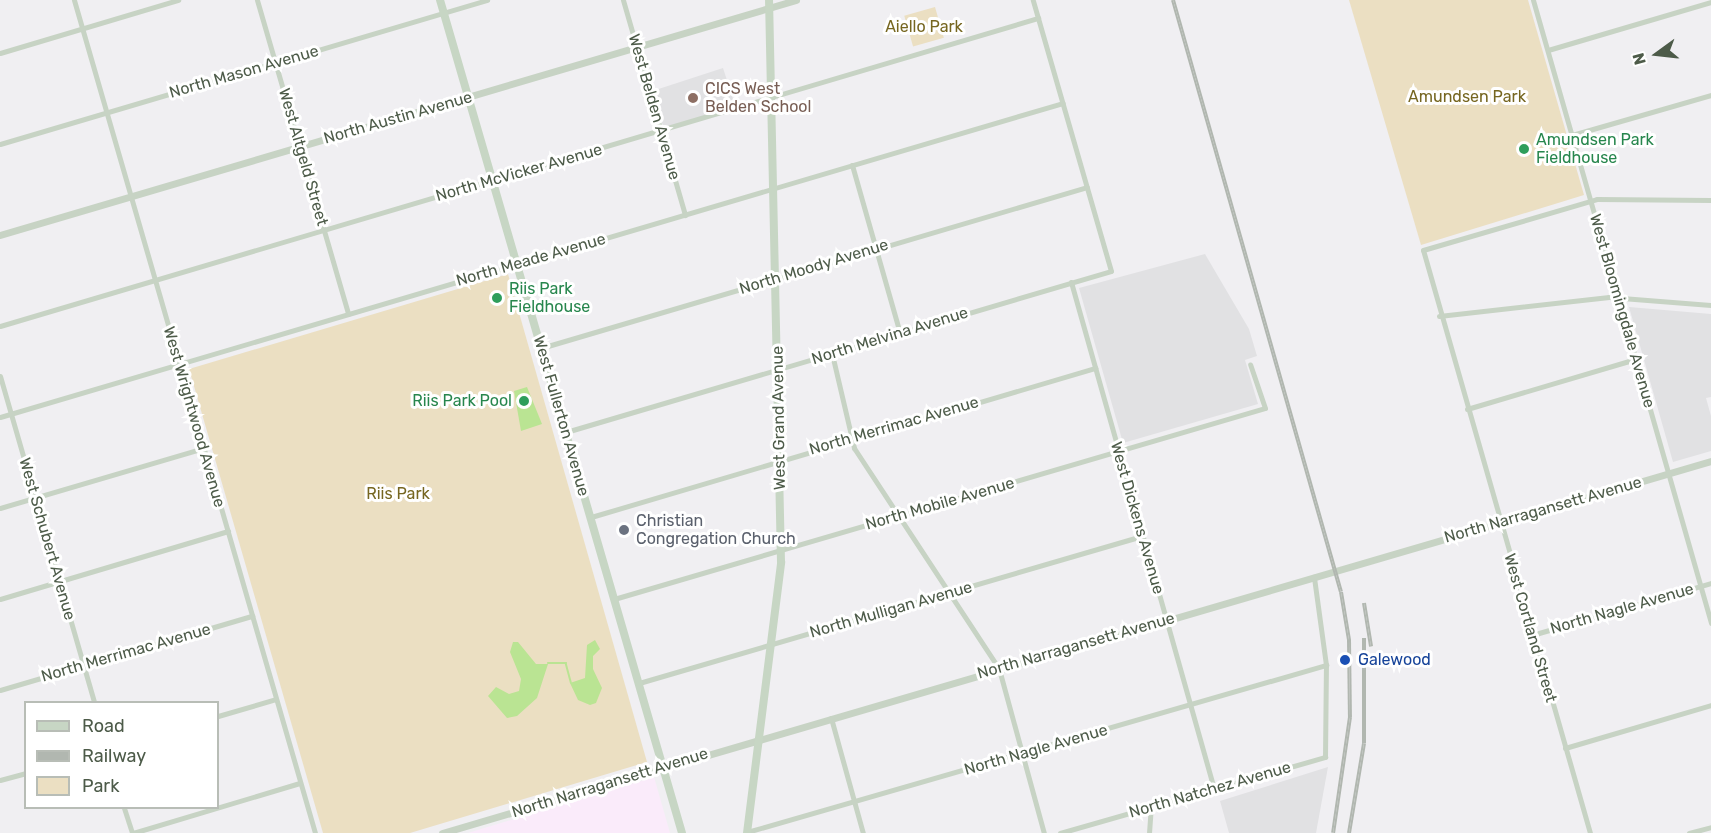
<!DOCTYPE html>
<html>
<head>
<meta charset="utf-8">
<style>
	body { margin:0 }
	#map { position:relative; width:1711px; height:833px; overflow:hidden; background:#f0eff2; font-family:Rubik,sans-serif }
	div>[style] { position:absolute }
	[style*='--x'] { left:calc(var(--x)*1px); top:calc(var(--y)*1px); width:calc(var(--w)*1px); rotate:calc(var(--a)*1deg) }
	.commercial>* { inset:0; background:#faebfa }
	.education>* { inset:0; background:#e1e1e3; transform-origin:0 0 }
	.green>* { inset:0; background:#ebdfc2; transform-origin:0 0 }
	.water>* { inset:0; background:#bae493 }
	.stream>* { height:1.5px; margin:-0.75px; padding:0 0.75px; transform-origin:0.75px; border-radius:0.75px; background:#bae493 }
	.minor>* { height:5px; margin:-2.5px; padding:0 2.5px; transform-origin:2.5px; border-radius:2.5px; background:#c7d3c4 }
	.tertiary>* { height:7px; margin:-3.5px; padding:0 3.5px; transform-origin:3.5px; border-radius:3.5px; background:#c7d3c4 }
	.secondary>* { height:8px; margin:-4px; padding:0 4px; transform-origin:4px; border-radius:4px; background:#c7d6c4 }
	.rail>* { height:4px; margin-top:-2px; transform-origin:0; background:repeating-linear-gradient(90deg,#fff 0 4.5px,#b1b7b0 0 9px); box-sizing:border-box; border-block:2px solid #b1b7b0 }
	.dots>* { width:16px; height:16px; translate:-50% -50%; box-sizing:border-box; border:3px solid #fff; border-radius:50% }
	span { translate:-50% -50%; white-space:nowrap; text-align:center; line-height:1.15; -webkit-text-stroke:6px #fff; paint-order:stroke }
	.park-label { font-size:16px; color:#766620 }
	.street-label { font-size:16px; color:#4d5b49 }
	.education-label { font-size:16px; color:#785e54 }
	.left { translate:0 -50%; text-align:left }
	.leisure-label { font-size:16px; color:#27864d }
	.right { translate:-100% -50%; text-align:right }
	.worship-label { font-size:16px; color:#5b616d }
	.transit-label { font-size:16px; color:#164399 }
	.legend { position:absolute; left:24px; top:701px; width:195px; height:108px; box-sizing:border-box; background:#fff; border:2px solid #b8bdb6; margin:0; padding:8px 10px; list-style:none; font-size:18px; color:#4d5b49 }
	.legend li { display:flex; align-items:center; gap:12px; height:30px }
	.legend b { width:30px; border:2px solid #b8bdb6 }
	.north { position:absolute; left:1627px; top:24px; width:60px; height:60px; -webkit-text-stroke:4px #fff; paint-order:stroke; rotate:255deg; font-size:16px; font-weight:700; line-height:24px; text-align:center; color:#4d5b49 }
	.north::after { content:''; display:block; margin:auto; width:21px; height:27px; background:#4d5b49; clip-path:polygon(50% 0,100% 100%,50% 72%,0 100%) }
</style>
</head>
<body>
<div id="map">
	<div class="commercial">
		<i style="clip-path:polygon(654px 777px,670px 833px,468px 833px,481px 829px)"></i>
	</div>
	<div class="education">
		<i style="left:723px;top:68px;width:40px;height:75px;rotate:72deg"></i>
		<i style="clip-path:polygon(1205px 254px,1249px 329px,1257px 356px,1245px 360px,1258px 404px,1123px 443px,1079px 288px)"></i>
		<i style="clip-path:polygon(1629px 307px,1711px 314px,1711px 397px,1706px 398px,1711px 416px,1711px 451px,1673px 462px)"></i>
		<i style="clip-path:polygon(1328px 767px,1316px 833px,1229px 833px,1220px 801px)"></i>
	</div>
	<div class="green">
		<i style="clip-path:polygon(1349px 0,1528px 0,1584px 195px,1421px 245px)"></i>
		<i style="left:935px;top:7px;width:32px;height:32px;rotate:74deg"></i>
		<i style="clip-path:polygon(508px 274px,647px 762px,410px 833px,323px 833px,189px 369px)"></i>
	</div>
	<div class="water">
		<i style="clip-path:polygon(527px 387px,542px 424px,521px 431px,514px 391px)"></i>
		<i style="clip-path:polygon(595px 640px,600px 649px,593px 656px,593px 669px,602px 688px,596px 703px,590px 705px,578px 700px,570px 683px,585px 678px,587px 645px)"></i>
		<i style="clip-path:polygon(513px 642px,518px 642px,536px 664px,548px 664px,537px 698px,517px 716px,507px 718px,488px 696px,496px 687px,509px 694px,519px 691px,521px 679px,510px 652px)"></i>
	</div>
	<div class="stream">
		<i style="--x:548;--y:663;--w:18;--a:0"></i>
		<i style="--x:566;--y:663;--w:20;--a:75"></i>
	</div>
	<div class="minor">
		<i style="--x:74;--y:0;--w:867;--a:73.86"></i>
		<i style="--x:257;--y:0;--w:327;--a:73.8"></i>
		<i style="--x:623;--y:0;--w:224;--a:73.9"></i>
		<i style="--x:1533;--y:0;--w:648;--a:74.05"></i>
		<i style="--x:1548;--y:50;--w:170;--a:-16.4"></i>
		<i style="--x:0;--y:53;--w:186;--a:-16.6"></i>
		<i style="--x:1572;--y:135;--w:145;--a:-16.1"></i>
		<i style="--x:0;--y:144;--w:508;--a:-16.47"></i>
		<i style="--x:852;--y:165;--w:175;--a:74.1"></i>
		<i style="--x:1071;--y:282;--w:527;--a:74.25"></i>
		<i style="--x:1439;--y:316;--w:171;--a:-6.4"></i>
		<i style="--x:1609;--y:297;--w:102;--a:4.5"></i>
		<i style="--x:0;--y:326;--w:1083;--a:-16.53"></i>
		<i style="--x:541;--y:348;--w:569;--a:-16.43"></i>
		<i style="--x:832;--y:354;--w:97;--a:76.8"></i>
		<i style="--x:854;--y:448;--w:264;--a:56.7"></i>
		<i style="--x:999;--y:669;--w:170;--a:74.7"></i>
		<i style="--x:0;--y:376;--w:339;--a:73.9"></i>
		<i style="--x:1467;--y:409;--w:176;--a:-16.5"></i>
		<i style="--x:0;--y:417;--w:1108;--a:-16.46"></i>
		<i style="--x:566;--y:432;--w:568;--a:-16.46"></i>
		<i style="--x:1111;--y:271;--w:282;--a:-106.1"></i>
		<i style="--x:0;--y:508;--w:213;--a:-16.4"></i>
		<i style="--x:591;--y:517;--w:526;--a:-16.47"></i>
		<i style="--x:0;--y:599;--w:238;--a:-16.6"></i>
		<i style="--x:614;--y:599;--w:678;--a:-16.35"></i>
		<i style="--x:1265;--y:408;--w:46;--a:-108.8"></i>
		<i style="--x:1532;--y:635;--w:186;--a:-16.2"></i>
		<i style="--x:639;--y:683;--w:524;--a:-16.29"></i>
		<i style="--x:0;--y:690;--w:263;--a:-16.4"></i>
		<i style="--x:218;--y:716;--w:60;--a:-16.3"></i>
		<i style="--x:831;--y:718;--w:119;--a:74.5"></i>
		<i style="--x:1565;--y:748;--w:152;--a:-16.4"></i>
		<i style="--x:0;--y:780;--w:27;--a:-15"></i>
		<i style="--x:124;--y:808;--w:26;--a:72"></i>
		<i style="--x:747;--y:832;--w:603;--a:-16.09"></i>
		<i style="--x:133;--y:833;--w:174;--a:-16.7"></i>
		<i style="--x:1060;--y:833;--w:276;--a:-16"></i>
		<i style="--x:1325;--y:757;--w:92;--a:-89.4"></i>
		<i style="--x:1326;--y:665;--w:89;--a:-97.8"></i>
		<i style="--x:1149;--y:833;--w:26;--a:-86"></i>
		<i style="--x:1590;--y:833;--w:606;--a:-105.98"></i>
		<i style="--x:1423;--y:250;--w:181;--a:-16.3"></i>
		<i style="--x:1597;--y:199;--w:114;--a:0.5"></i>
		<i style="--x:1689;--y:833;--w:23;--a:-15"></i>
	</div>
	<div class="tertiary">
		<i style="--x:0;--y:235;--w:830;--a:-16.45"></i>
		<i style="--x:442;--y:833;--w:1322;--a:-16.34"></i>
	</div>
	<div class="secondary">
		<i style="--x:440;--y:0;--w:867;--a:73.8"></i>
		<i style="--x:747;--y:833;--w:273;--a:-82.8"></i>
		<i style="--x:781;--y:562;--w:562;--a:-91.22"></i>
	</div>
	<div class="rail">
		<i style="--x:1173;--y:0;--w:615;--a:74.16"></i>
		<i style="--x:1341;--y:592;--w:49;--a:80.5"></i>
		<i style="--x:1349;--y:640;--w:77;--a:89.3"></i>
		<i style="--x:1350;--y:717;--w:117;--a:98.3"></i>
		<i style="--x:1364;--y:603;--w:44;--a:80.8"></i>
		<i style="--x:1349;--y:833;--w:91;--a:-80.5"></i>
		<i style="--x:1364;--y:743;--w:105;--a:-90"></i>
	</div>
	<div class="dots">
		<i style="left:693px;top:98px;background:#8d6e63"></i>
		<i style="left:1524px;top:149px;background:#2e9e5b"></i>
		<i style="left:497px;top:298px;background:#2e9e5b"></i>
		<i style="left:524px;top:401px;background:#2e9e5b"></i>
		<i style="left:624px;top:530px;background:#6b7280"></i>
		<i style="left:1345px;top:660px;background:#1a4fb4"></i>
	</div>
	<div class="park-label">
		<span style="left:924px;top:27px">Aiello Park</span>
		<span style="left:1467px;top:97px">Amundsen Park</span>
		<span style="left:398px;top:494px">Riis Park</span>
	</div>
	<div class="street-label">
		<span style="left:244px;top:72px;rotate:-16deg">North Mason Avenue</span>
		<span style="left:654px;top:107px;rotate:74deg">West Belden Avenue</span>
		<span style="left:398px;top:118px;rotate:-16deg">North Austin Avenue</span>
		<span style="left:303px;top:157px;rotate:74deg">West Altgeld Street</span>
		<span style="left:519px;top:173px;rotate:-16deg">North McVicker Avenue</span>
		<span style="left:531px;top:260px;rotate:-16deg">North Meade Avenue</span>
		<span style="left:814px;top:267px;rotate:-17deg">North Moody Avenue</span>
		<span style="left:1622px;top:311px;rotate:74deg">West Bloomingdale Avenue</span>
		<span style="left:890px;top:336px;rotate:-17deg">North Melvina Avenue</span>
		<span style="left:561px;top:416px;rotate:74deg">West Fullerton Avenue</span>
		<span style="left:194px;top:417px;rotate:74deg">West Wrightwood Avenue</span>
		<span style="left:779px;top:418px;rotate:-91deg">West Grand Avenue</span>
		<span style="left:894px;top:426px;rotate:-16deg">North Merrimac Avenue</span>
		<span style="left:940px;top:504px;rotate:-16deg">North Mobile Avenue</span>
		<span style="left:1543px;top:510px;rotate:-16deg">North Narragansett Avenue</span>
		<span style="left:1137px;top:518px;rotate:74deg">West Dickens Avenue</span>
		<span style="left:47px;top:539px;rotate:74deg">West Schubert Avenue</span>
		<span style="left:1622px;top:609px;rotate:-16deg">North Nagle Avenue</span>
		<span style="left:891px;top:610px;rotate:-16deg">North Mulligan Avenue</span>
		<span style="left:1530px;top:628px;rotate:74deg">West Cortland Street</span>
		<span style="left:1076px;top:646px;rotate:-16deg">North Narragansett Avenue</span>
		<span style="left:126px;top:653px;rotate:-16deg">North Merrimac Avenue</span>
		<span style="left:1036px;top:750px;rotate:-16deg">North Nagle Avenue</span>
		<span style="left:610px;top:783px;rotate:-17deg">North Narragansett Avenue</span>
		<span style="left:1210px;top:790px;rotate:-16deg">North Natchez Avenue</span>
	</div>
	<div class="education-label">
		<span class="left" style="left:705px;top:98px">CICS West<br>Belden School</span>
	</div>
	<div class="leisure-label">
		<span class="left" style="left:1536px;top:149px">Amundsen Park<br>Fieldhouse</span>
		<span class="left" style="left:509px;top:298px">Riis Park<br>Fieldhouse</span>
		<span class="right" style="left:512px;top:401px">Riis Park Pool</span>
	</div>
	<div class="worship-label">
		<span class="left" style="left:636px;top:530px">Christian<br>Congregation Church</span>
	</div>
	<div class="transit-label">
		<span class="left" style="left:1358px;top:660px">Galewood</span>
	</div>
	<ul class="legend">
	<li><b style="height:8px;background:#c7d6c4"></b>Road</li>
	<li><b style="height:8px;background:#b1b7b0"></b>Railway</li>
	<li><b style="height:16px;background:#ebdfc2"></b>Park</li>
	</ul>
	<div class="north">N</div>
</div>
</body>
</html>
